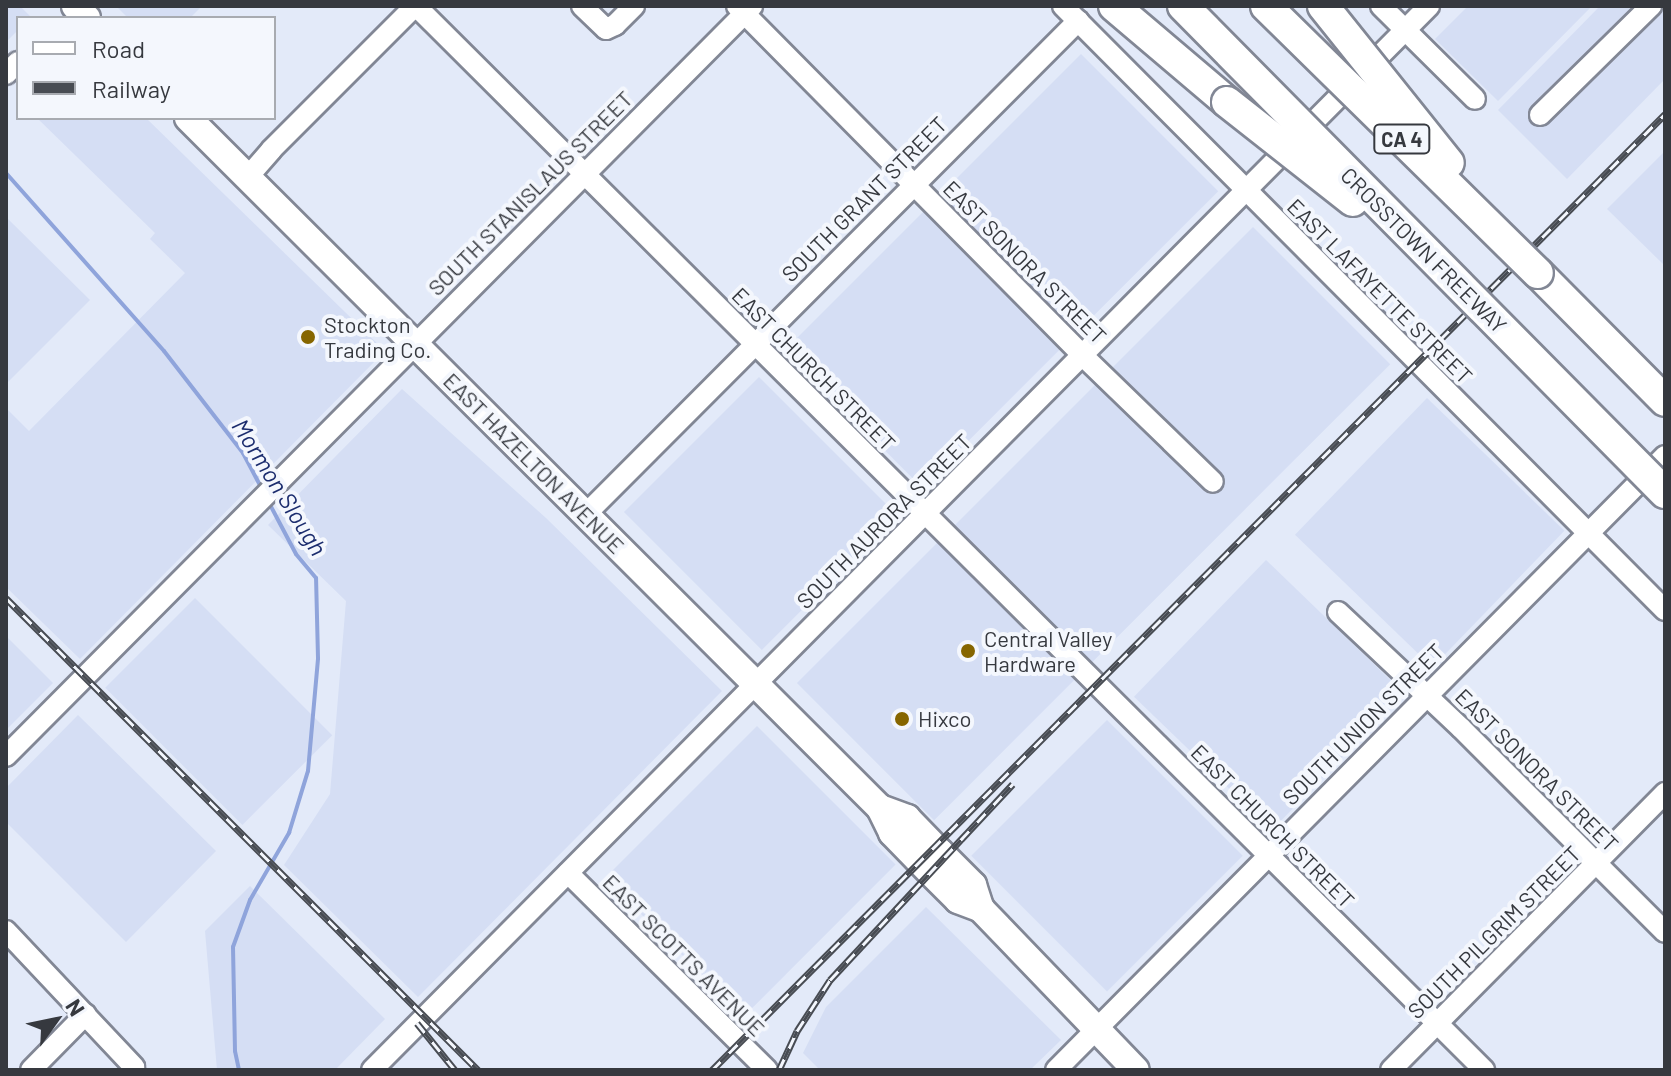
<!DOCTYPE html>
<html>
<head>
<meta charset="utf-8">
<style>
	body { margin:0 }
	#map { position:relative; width:1671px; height:1076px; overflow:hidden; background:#e3eaf9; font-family:Barlow,sans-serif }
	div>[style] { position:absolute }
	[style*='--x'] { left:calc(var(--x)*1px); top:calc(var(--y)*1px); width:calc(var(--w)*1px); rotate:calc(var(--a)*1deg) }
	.built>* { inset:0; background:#d5def4; transform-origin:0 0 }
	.stream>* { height:4px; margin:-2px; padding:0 2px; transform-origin:2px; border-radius:2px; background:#8fa4db }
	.roads { filter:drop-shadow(2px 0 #828795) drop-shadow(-2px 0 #828795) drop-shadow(0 2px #828795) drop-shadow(0 -2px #828795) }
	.minor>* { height:20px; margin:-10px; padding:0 10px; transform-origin:10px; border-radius:10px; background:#fff }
	.major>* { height:26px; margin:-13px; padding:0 13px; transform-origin:13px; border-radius:13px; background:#fff }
	.highway>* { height:30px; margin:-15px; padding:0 15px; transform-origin:15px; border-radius:15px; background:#fff }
	.rail>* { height:7px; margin-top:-3.5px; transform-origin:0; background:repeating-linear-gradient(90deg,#f4f7fd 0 12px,#484c53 0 24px); box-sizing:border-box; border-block:2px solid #484c53 }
	.bridges { filter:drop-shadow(2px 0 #828795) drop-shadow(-2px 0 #828795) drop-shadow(0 2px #828795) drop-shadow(0 -2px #828795) }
	.highway-bridge>* { height:30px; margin:-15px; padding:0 15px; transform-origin:15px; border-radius:15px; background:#fff }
	.dots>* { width:22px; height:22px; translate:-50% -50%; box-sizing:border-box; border:4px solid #f4f7fd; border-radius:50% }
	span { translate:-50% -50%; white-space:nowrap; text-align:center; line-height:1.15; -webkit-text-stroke:8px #f4f7fd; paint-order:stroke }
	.shield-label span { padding:2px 6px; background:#f4f7fd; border:2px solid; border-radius:6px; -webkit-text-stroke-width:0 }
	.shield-label { font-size:20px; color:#36393f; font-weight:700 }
	.street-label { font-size:22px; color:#36393f }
	.poi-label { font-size:22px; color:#36393f }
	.left { translate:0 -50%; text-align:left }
	.water-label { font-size:24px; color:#1c2d6e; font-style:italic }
	.frame { position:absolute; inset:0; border:8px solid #36393f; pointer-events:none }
	.legend { position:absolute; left:16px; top:16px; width:260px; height:104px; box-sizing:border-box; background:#f4f7fd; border:2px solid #a8abb1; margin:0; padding:10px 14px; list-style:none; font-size:24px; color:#36393f }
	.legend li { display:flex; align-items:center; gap:16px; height:40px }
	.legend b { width:40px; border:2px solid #a8abb1 }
	.north { position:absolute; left:16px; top:980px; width:80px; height:80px; -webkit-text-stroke:6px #f4f7fd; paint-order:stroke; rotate:57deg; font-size:22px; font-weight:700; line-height:32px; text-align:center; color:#36393f }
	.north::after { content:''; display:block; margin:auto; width:28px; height:36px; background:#36393f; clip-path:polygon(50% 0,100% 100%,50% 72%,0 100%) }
</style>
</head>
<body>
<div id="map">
	<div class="built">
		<i style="clip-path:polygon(6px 6px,20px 6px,31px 17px,18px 18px,18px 30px,6px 42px)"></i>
		<i style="clip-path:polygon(116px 6px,202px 6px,190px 18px,128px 18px)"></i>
		<i style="clip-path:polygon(1468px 6px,1592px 6px,1498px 101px,1435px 39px)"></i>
		<i style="clip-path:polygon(1600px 6px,1665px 6px,1665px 79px,1567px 179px,1498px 110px)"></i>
		<i style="left:1081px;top:54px;width:194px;height:419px;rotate:45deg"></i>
		<i style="clip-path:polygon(37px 118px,146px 118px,385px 351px,80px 659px,6px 587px,6px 408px,29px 431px,185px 273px,150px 239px,155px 233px)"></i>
		<i style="clip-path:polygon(1665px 151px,1665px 266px,1607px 209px)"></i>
		<i style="clip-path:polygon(6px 217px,90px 300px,6px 384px)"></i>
		<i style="left:1253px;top:227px;width:194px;height:645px;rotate:45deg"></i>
		<i style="left:759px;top:377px;width:195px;height:191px;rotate:45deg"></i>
		<i style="clip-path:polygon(402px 389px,546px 518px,722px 691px,418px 997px,284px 865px,330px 794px,346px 601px,268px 525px)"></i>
		<i style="left:1427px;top:398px;width:191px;height:190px;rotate:44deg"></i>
		<i style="left:1266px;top:560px;width:192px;height:190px;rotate:44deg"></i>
		<i style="left:195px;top:598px;width:194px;height:127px;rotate:45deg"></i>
		<i style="clip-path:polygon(6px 636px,53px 683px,6px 730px)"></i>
		<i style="clip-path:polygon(78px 715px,216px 851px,126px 942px,6px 822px,6px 788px)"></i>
		<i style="left:1107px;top:720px;width:192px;height:192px;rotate:45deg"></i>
		<i style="left:757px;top:726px;width:196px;height:215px;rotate:45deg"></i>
		<i style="clip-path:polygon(250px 886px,385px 1019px,335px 1070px,217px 1070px,205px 931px)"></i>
		<i style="clip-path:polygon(926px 907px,1061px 1040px,1030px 1070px,820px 1070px,803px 1053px,826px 1007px)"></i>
	</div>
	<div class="stream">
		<i style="--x:6;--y:173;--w:238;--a:48.4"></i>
		<i style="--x:164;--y:351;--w:129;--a:52.2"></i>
		<i style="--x:243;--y:453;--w:41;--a:62.2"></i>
		<i style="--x:239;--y:1070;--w:19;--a:-102"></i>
		<i style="--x:235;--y:1051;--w:104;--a:-91.1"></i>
		<i style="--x:233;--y:947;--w:50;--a:-70.1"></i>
		<i style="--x:250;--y:900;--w:78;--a:-59.8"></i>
		<i style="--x:289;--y:833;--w:65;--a:-73"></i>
		<i style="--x:308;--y:771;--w:113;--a:-84.9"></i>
		<i style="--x:318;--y:658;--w:80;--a:-91.4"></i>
		<i style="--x:316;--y:578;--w:31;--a:-130"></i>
		<i style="--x:296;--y:554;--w:60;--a:-117.8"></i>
	</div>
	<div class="roads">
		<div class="minor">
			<i style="--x:416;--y:6;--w:1508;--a:44.89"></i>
			<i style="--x:582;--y:6;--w:33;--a:44"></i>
			<i style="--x:606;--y:29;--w:10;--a:-24"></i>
			<i style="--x:615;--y:25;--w:27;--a:-45"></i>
			<i style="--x:737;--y:6;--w:491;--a:45.3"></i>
			<i style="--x:1082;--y:355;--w:182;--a:44.1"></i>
			<i style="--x:1063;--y:6;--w:853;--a:45.1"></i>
			<i style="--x:1381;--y:6;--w:132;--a:44.7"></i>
			<i style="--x:6;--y:74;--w:17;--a:-45"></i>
			<i style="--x:1540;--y:115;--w:156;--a:-44.5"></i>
			<i style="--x:247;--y:178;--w:37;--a:-49"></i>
			<i style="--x:271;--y:150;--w:204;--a:-45"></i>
			<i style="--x:586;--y:514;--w:697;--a:-45.06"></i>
			<i style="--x:1338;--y:612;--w:169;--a:43.3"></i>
			<i style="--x:1461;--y:728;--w:288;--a:45"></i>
			<i style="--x:6;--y:756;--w:1058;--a:-45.15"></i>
			<i style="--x:568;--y:873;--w:280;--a:44.7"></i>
			<i style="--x:6;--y:931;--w:187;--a:46.7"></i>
			<i style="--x:31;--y:1070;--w:78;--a:-45.5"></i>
			<i style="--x:372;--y:1070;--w:1500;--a:-45.19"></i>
			<i style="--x:1056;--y:1070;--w:865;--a:-45.23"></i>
			<i style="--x:1391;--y:1070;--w:390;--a:-45.3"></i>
		</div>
		<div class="major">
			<i style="--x:75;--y:6;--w:17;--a:45"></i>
			<i style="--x:188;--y:118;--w:977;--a:44.92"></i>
			<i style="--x:880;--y:808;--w:28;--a:64"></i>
			<i style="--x:892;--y:833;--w:56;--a:45.7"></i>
			<i style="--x:931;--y:873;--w:38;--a:45"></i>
			<i style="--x:958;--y:900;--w:25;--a:21"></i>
			<i style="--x:981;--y:909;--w:223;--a:46.1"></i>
			<i style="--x:880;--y:808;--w:29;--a:20"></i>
			<i style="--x:907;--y:818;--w:47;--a:45.9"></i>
			<i style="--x:940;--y:852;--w:47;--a:45"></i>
			<i style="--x:973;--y:885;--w:25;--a:72"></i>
		</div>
		<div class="highway">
			<i style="--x:1114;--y:6;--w:148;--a:40.3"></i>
			<i style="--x:1538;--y:273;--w:180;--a:45.2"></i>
		</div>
	</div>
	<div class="rail">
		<i style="--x:6;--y:598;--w:668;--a:45"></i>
		<i style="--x:417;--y:1023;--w:60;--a:51"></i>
		<i style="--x:712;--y:1070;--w:1350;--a:-45.09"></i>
		<i style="--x:779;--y:1070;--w:43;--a:-65.2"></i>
		<i style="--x:797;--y:1031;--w:61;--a:-57.1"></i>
		<i style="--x:830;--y:980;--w:268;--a:-47"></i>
	</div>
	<div class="bridges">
		<div class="highway-bridge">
			<i style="--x:1183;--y:6;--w:685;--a:45.3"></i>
			<i style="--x:1266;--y:6;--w:381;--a:44.5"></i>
			<i style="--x:1323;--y:6;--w:201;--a:51.3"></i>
			<i style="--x:1227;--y:102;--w:160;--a:38.2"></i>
		</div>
	</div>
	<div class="dots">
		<i style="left:308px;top:337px;background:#866600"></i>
		<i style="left:968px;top:651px;background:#866600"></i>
		<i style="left:902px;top:719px;background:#866600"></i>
	</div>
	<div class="shield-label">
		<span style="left:1402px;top:139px">CA 4</span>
	</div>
	<div class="street-label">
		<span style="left:530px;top:193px;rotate:-45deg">SOUTH STANISLAUS STREET</span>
		<span style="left:864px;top:199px;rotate:-45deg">SOUTH GRANT STREET</span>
		<span style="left:1424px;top:250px;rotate:45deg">CROSSTOWN FREEWAY</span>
		<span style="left:1025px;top:262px;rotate:45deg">EAST SONORA STREET</span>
		<span style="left:1380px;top:291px;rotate:45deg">EAST LAFAYETTE STREET</span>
		<span style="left:814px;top:369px;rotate:45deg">EAST CHURCH STREET</span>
		<span style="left:534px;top:463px;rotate:45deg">EAST HAZELTON AVENUE</span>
		<span style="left:884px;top:521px;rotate:-45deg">SOUTH AURORA STREET</span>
		<span style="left:1363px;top:724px;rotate:-45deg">SOUTH UNION STREET</span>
		<span style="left:1537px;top:770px;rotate:45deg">EAST SONORA STREET</span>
		<span style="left:1273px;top:826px;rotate:45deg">EAST CHURCH STREET</span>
		<span style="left:1494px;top:932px;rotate:-45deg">SOUTH PILGRIM STREET</span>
		<span style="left:684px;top:955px;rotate:45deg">EAST SCOTTS AVENUE</span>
	</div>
	<div class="poi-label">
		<span class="left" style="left:324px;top:337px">Stockton<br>Trading Co.</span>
		<span class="left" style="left:984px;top:651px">Central Valley<br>Hardware</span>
		<span class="left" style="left:918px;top:719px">Hixco</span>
	</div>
	<div class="water-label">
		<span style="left:280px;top:487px;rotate:58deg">Mormon Slough</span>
	</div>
	<div class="frame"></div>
	<ul class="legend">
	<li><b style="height:10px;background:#fff"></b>Road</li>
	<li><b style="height:10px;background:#484c53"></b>Railway</li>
	</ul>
	<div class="north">N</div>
</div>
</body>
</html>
